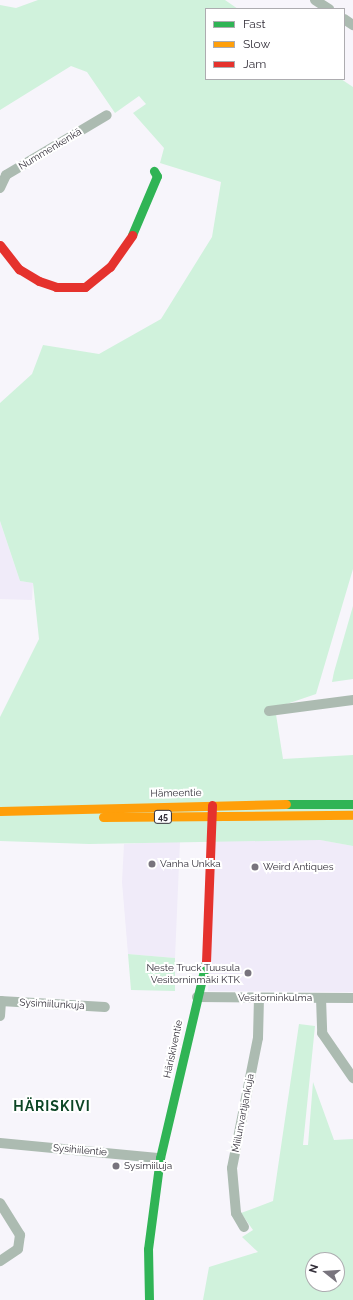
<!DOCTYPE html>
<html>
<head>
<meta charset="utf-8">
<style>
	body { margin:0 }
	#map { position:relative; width:353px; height:1300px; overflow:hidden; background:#f7f5fb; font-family:Raleway,sans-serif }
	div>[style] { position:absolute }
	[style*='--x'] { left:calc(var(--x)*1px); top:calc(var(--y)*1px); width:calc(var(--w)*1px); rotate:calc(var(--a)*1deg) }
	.built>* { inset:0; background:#f0ebf9 }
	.green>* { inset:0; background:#d0f2dc }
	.street>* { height:10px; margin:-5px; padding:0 5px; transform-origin:5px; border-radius:5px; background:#acbbb1 }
	.fast>* { height:9px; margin:-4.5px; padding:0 4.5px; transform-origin:4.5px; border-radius:4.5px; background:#30b455 }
	.slow>* { height:9px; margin:-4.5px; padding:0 4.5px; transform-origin:4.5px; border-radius:4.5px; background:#ff9f0a }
	.jam>* { height:9px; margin:-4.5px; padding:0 4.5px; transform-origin:4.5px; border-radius:4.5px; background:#e5322d }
	.dots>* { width:11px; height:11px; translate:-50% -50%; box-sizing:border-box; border:2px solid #fff; border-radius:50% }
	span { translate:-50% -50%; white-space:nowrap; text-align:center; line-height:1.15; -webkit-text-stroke:4px #fff; paint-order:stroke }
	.shield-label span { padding:1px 3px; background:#fff; border:1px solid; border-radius:3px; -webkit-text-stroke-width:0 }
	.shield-label { font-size:9px; color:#332f39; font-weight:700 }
	.street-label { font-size:10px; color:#332f39 }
	.poi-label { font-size:10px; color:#332f39 }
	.left { translate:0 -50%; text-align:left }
	.right { translate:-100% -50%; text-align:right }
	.district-label { font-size:14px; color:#0c4525; font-weight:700; letter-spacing:1px }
	.legend { position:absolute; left:205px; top:8px; width:140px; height:72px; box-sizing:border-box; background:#fff; border:1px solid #adacb0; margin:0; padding:5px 7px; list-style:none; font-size:12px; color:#332f39 }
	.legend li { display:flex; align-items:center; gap:8px; height:20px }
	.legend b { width:20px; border:1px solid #adacb0 }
	.north { position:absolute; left:305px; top:1252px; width:40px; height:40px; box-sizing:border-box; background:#fff; border:1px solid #adacb0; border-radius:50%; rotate:287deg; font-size:11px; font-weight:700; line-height:16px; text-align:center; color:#332f39 }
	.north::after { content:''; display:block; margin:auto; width:14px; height:18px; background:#78747d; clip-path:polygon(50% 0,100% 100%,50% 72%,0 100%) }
</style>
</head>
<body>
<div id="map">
	<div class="built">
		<i style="clip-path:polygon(0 521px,20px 581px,33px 583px,32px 600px,0 599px)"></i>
		<i style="clip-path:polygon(215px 840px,320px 840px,353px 846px,353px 992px,208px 991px)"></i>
		<i style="clip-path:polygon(180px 841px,175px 958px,128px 954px,122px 882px,124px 844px)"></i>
	</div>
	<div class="green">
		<i style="clip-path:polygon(38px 0,225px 0,238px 9px,206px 9px,206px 79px,341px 79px,353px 87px,353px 569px,316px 694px,275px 708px,283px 759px,353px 755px,353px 846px,320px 840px,89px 844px,0 841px,0 717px,39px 639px,33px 583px,20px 581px,0 521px,0 403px,32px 374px,43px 345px,99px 354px,161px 319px,212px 237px,221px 182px,160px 163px,164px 148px,133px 113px,146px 104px,139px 96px,115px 113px,87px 72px,71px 66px,0 110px,0 5px,16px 8px)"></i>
		<i style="clip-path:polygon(353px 606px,353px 679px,332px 682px,334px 672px)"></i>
		<i style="clip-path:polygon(128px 954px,175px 958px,175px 991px,131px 990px)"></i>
		<i style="clip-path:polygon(evenodd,299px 1024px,315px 1026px,303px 1145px,308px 1145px,313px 1082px,334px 1140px,353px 1139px,353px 1300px,203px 1300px,209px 1267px,258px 1252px,242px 1237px,253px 1230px,241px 1213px,273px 1201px,299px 1024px,313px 1260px,337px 1260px,337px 1284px,313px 1284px,313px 1260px)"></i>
	</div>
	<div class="street">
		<i style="--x:315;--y:0;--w:17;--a:33"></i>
		<i style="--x:344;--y:19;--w:11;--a:34"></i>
		<i style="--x:0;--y:188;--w:14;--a:-65"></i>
		<i style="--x:6;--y:175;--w:117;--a:-30.7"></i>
		<i style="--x:269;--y:711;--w:85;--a:-7.5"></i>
		<i style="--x:197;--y:997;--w:156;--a:0.4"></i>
		<i style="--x:321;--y:998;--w:35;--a:88"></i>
		<i style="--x:322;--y:1033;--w:55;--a:55.4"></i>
		<i style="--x:0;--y:1001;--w:105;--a:3.3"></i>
		<i style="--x:0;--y:1016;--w:15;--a:-86"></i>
		<i style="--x:0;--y:1143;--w:161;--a:5.4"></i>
		<i style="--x:0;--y:1203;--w:38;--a:58"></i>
		<i style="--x:20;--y:1235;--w:14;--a:98"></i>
		<i style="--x:18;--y:1249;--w:22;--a:146"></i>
		<i style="--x:244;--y:1227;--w:16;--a:-120"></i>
		<i style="--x:236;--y:1213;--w:45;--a:-95.1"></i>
		<i style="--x:232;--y:1168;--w:133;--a:-78.7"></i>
		<i style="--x:258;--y:1038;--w:40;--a:-88.6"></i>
	</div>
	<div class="fast">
		<i style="--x:132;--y:235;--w:64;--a:-67"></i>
		<i style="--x:157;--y:176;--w:6;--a:-121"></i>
		<i style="--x:286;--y:804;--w:67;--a:0"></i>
		<i style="--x:149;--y:1300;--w:51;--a:-91.1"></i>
		<i style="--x:148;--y:1249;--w:92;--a:-82.5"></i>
		<i style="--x:160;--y:1158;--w:201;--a:-76.8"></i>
	</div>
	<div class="slow">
		<i style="--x:0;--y:811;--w:286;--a:-1.4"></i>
		<i style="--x:103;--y:817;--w:250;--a:-0.5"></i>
	</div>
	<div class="jam">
		<i style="--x:0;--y:245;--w:31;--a:52"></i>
		<i style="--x:19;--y:269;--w:23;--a:31"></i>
		<i style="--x:39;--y:281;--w:18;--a:19"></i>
		<i style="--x:56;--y:287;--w:29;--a:0"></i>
		<i style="--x:85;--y:287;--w:32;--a:-39"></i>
		<i style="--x:110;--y:267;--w:39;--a:-55"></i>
		<i style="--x:206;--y:962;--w:157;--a:-87.8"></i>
	</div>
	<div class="dots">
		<i style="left:152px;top:864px;background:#78747d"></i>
		<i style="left:255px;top:867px;background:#78747d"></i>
		<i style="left:248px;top:973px;background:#78747d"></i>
		<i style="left:116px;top:1166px;background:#78747d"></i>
	</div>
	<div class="shield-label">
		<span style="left:163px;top:817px">45</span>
	</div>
	<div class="street-label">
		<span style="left:50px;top:149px;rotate:-31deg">Nummenkenkä</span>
		<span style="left:176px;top:793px;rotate:-1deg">Hämeentie</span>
		<span style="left:275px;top:998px">Vesitorninkulma</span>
		<span style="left:52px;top:1004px;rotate:3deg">Sysimiilunkuja</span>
		<span style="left:173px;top:1049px;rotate:-78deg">Häriskiventie</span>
		<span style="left:243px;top:1113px;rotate:-79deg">Miilunvartijankuja</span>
		<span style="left:80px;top:1150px;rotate:5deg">Sysihiilentie</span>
	</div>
	<div class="poi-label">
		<span class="left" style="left:160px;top:864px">Vanha Unkka</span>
		<span class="left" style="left:263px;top:867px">Weird Antiques</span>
		<span class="right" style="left:240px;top:973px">Neste Truck Tuusula<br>Vesitorninmäki KTK</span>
		<span class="left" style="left:124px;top:1166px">Sysimiiluja</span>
	</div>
	<div class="district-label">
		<span style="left:52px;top:1106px">HÄRISKIVI</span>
	</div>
	<ul class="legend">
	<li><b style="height:5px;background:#30b455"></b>Fast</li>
	<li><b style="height:5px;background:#ff9f0a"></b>Slow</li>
	<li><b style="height:5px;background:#e5322d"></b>Jam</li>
	</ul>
	<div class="north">N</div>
</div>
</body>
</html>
